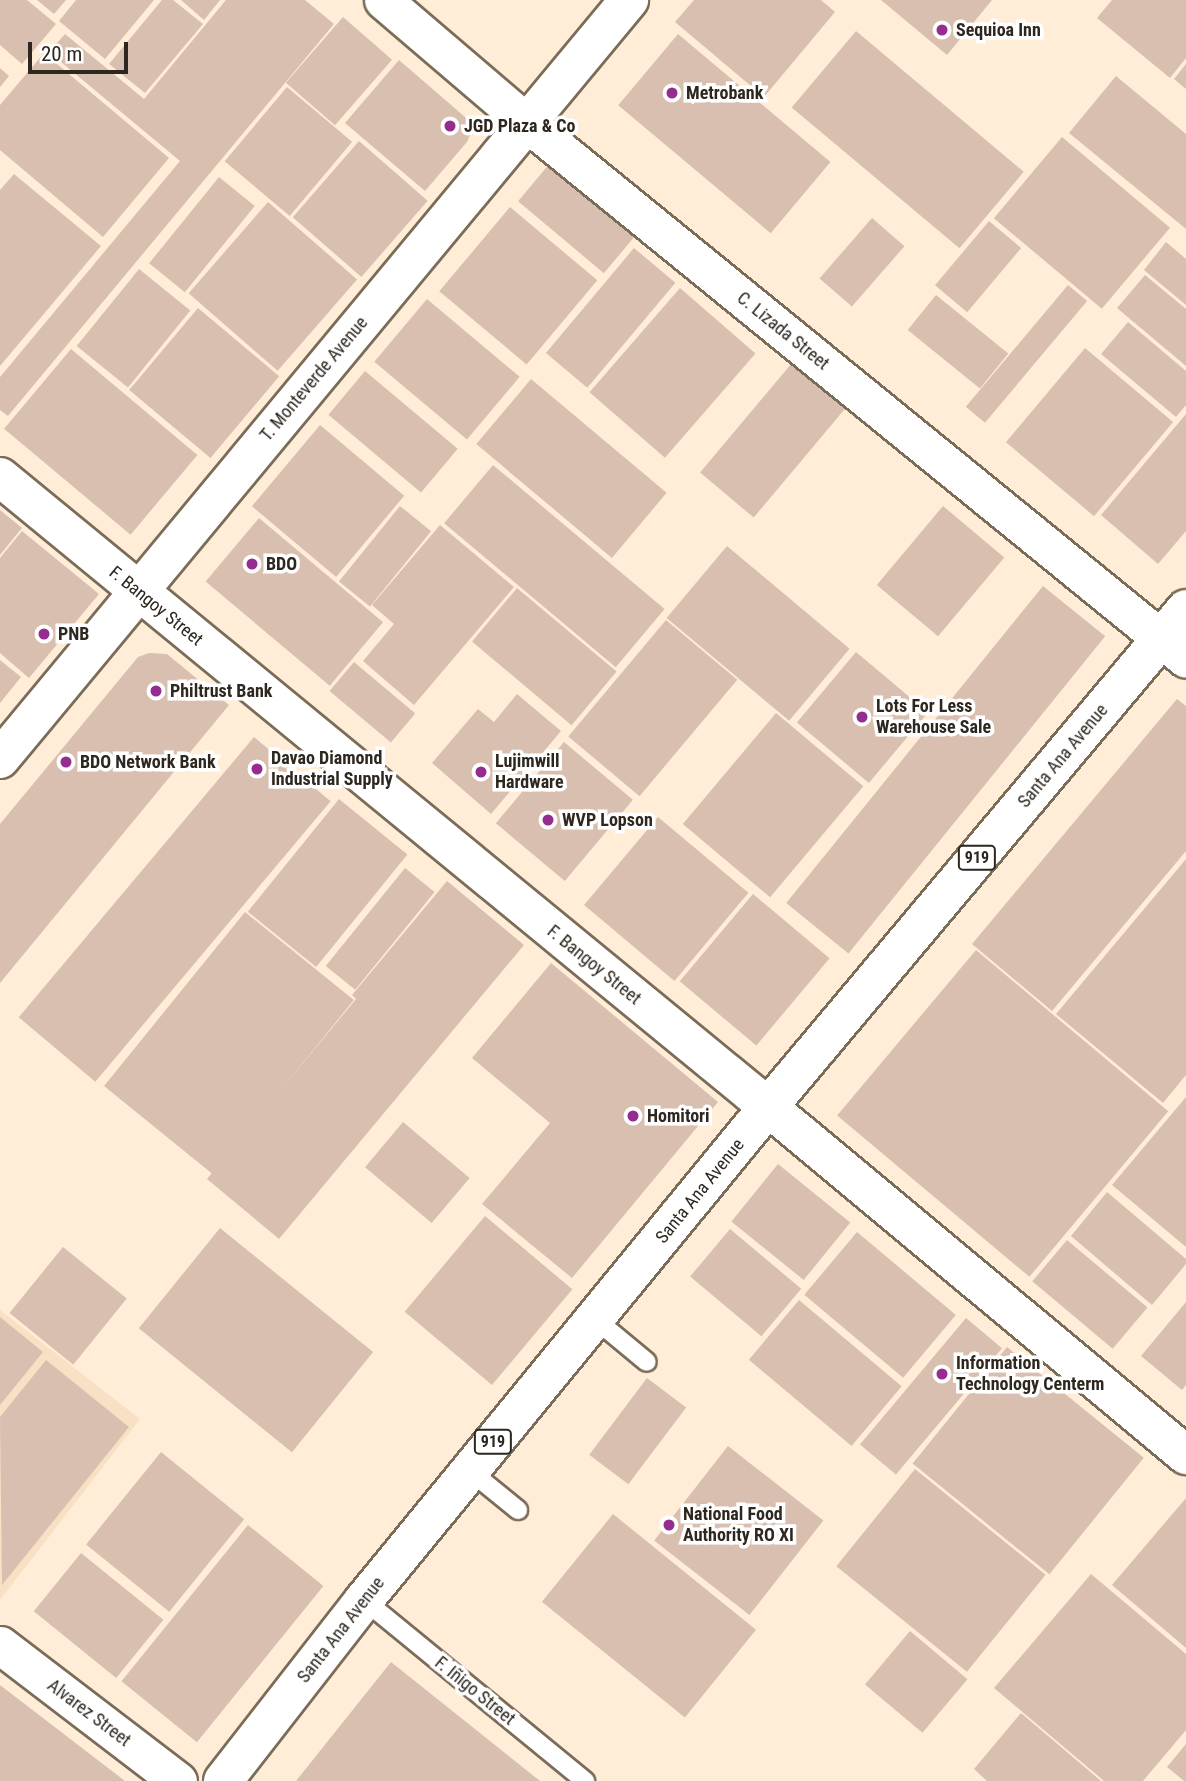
<!DOCTYPE html>
<html>
<head>
<meta charset="utf-8">
<style>
	body { margin:0 }
	#map { position:relative; width:1186px; height:1781px; overflow:hidden; background:#ffedd7; font-family:"Roboto Condensed",sans-serif }
	div>[style] { position:absolute }
	[style*='--x'] { left:calc(var(--x)*1px); top:calc(var(--y)*1px); width:calc(var(--w)*1px); rotate:calc(var(--a)*1deg) }
	.built>* { inset:0; background:#f7e0c4 }
	.building>* { inset:0; background:#d8bfb0; transform-origin:0 0 }
	.roads { filter:drop-shadow(2px 0 #7b6c58) drop-shadow(-2px 0 #7b6c58) drop-shadow(0 2px #7b6c58) drop-shadow(0 -2px #7b6c58) }
	.lane>* { height:18px; margin:-9px; padding:0 9px; transform-origin:9px; border-radius:9px; background:#fff }
	.street>* { height:37px; margin:-18.5px; padding:0 18.5px; transform-origin:18.5px; border-radius:18.5px; background:#fff }
	.secondary>* { height:38px; margin:-19px; padding:0 19px; transform-origin:19px; border-radius:19px; background:#fff }
	.primary>* { height:38px; margin:-19px; padding:0 19px; transform-origin:19px; border-radius:19px; background:#fff }
	.dots>* { width:19px; height:19px; translate:-50% -50%; box-sizing:border-box; border:4px solid #fff; border-radius:50% }
	span { translate:-50% -50%; white-space:nowrap; text-align:center; line-height:1.15; -webkit-text-stroke:7px #fff; paint-order:stroke }
	.shield-label span { padding:2px 5px; background:#fff; border:2px solid; border-radius:5px; -webkit-text-stroke-width:0 }
	.shield-label { font-size:16px; color:#2e271f; font-weight:700 }
	.poi-label { font-size:18px; color:#2e271f; font-weight:700 }
	.left { translate:0 -50%; text-align:left }
	.street-label { font-size:18px; color:#2e271f }
	.scale { position:absolute; left:28px; top:42px; width:100px; height:32px; box-sizing:border-box; border:4px solid #2e271f; border-top:0; padding-left:9px; font-size:21px; line-height:24px; white-space:nowrap; color:#2e271f; -webkit-text-stroke:5px #fff; paint-order:stroke }
</style>
</head>
<body>
<div id="map">
	<div class="built">
		<i style="clip-path:polygon(0 1310px,140px 1419px,0 1600px)"></i>
	</div>
	<div class="building">
		<i style="clip-path:polygon(0 0,27px 0,56px 24px,22px 64px,0 45px)"></i>
		<i style="clip-path:polygon(37px 0,66px 0,54px 14px)"></i>
		<i style="clip-path:polygon(76px 0,154px 0,105px 59px,59px 21px)"></i>
		<i style="clip-path:polygon(162px 0,173px 0,203px 24px,145px 93px,109px 64px)"></i>
		<i style="clip-path:polygon(181px 0,220px 0,204px 20px)"></i>
		<i style="clip-path:polygon(226px 0,305px 0,334px 24px,8px 416px,0 410px,0 377px,180px 161px,49px 52px,65px 34px,144px 99px)"></i>
		<i style="clip-path:polygon(694px 0,821px 0,835px 12px,764px 97px,675px 22px)"></i>
		<i style="clip-path:polygon(881px 0,992px 0,947px 55px)"></i>
		<i style="clip-path:polygon(1112px 0,1186px 0,1186px 58px,1170px 78px,1097px 18px)"></i>
		<i style="left:343px;top:17px;width:65px;height:87px;rotate:41deg"></i>
		<i style="left:856px;top:31px;width:219px;height:100px;rotate:40deg"></i>
		<i style="left:678px;top:34px;width:199px;height:93px;rotate:40deg"></i>
		<i style="clip-path:polygon(44px 53px,169px 158px,103px 237px,0 150px,0 105px)"></i>
		<i style="clip-path:polygon(399px 60px,465px 117px,473px 128px,467px 142px,425px 191px,345px 123px)"></i>
		<i style="clip-path:polygon(1186px 64px,1186px 89px,1174px 79px)"></i>
		<i style="clip-path:polygon(0 68px,9px 76px,0 87px)"></i>
		<i style="clip-path:polygon(1116px 76px,1186px 134px,1186px 229px,1069px 133px)"></i>
		<i style="left:287px;top:87px;width:85px;height:97px;rotate:40deg"></i>
		<i style="left:1062px;top:137px;width:141px;height:106px;rotate:40deg"></i>
		<i style="left:359px;top:141px;width:91px;height:101px;rotate:41deg"></i>
		<i style="left:556px;top:156px;width:112px;height:59px;rotate:40deg"></i>
		<i style="clip-path:polygon(14px 174px,101px 246px,0 366px,0 190px)"></i>
		<i style="left:219px;top:177px;width:46px;height:111px;rotate:39deg"></i>
		<i style="left:268px;top:202px;width:118px;height:121px;rotate:41deg"></i>
		<i style="left:510px;top:207px;width:114px;height:110px;rotate:40deg"></i>
		<i style="left:872px;top:218px;width:43px;height:80px;rotate:41deg"></i>
		<i style="left:989px;top:221px;width:42px;height:84px;rotate:40deg"></i>
		<i style="clip-path:polygon(1166px 242px,1186px 259px,1186px 305px,1144px 270px)"></i>
		<i style="left:634px;top:248px;width:54px;height:137px;rotate:40deg"></i>
		<i style="left:139px;top:269px;width:66px;height:99px;rotate:39deg"></i>
		<i style="clip-path:polygon(1145px 275px,1186px 309px,1186px 366px,1117px 308px)"></i>
		<i style="left:1068px;top:285px;width:25px;height:159px;rotate:40deg"></i>
		<i style="left:680px;top:288px;width:100px;height:138px;rotate:41deg"></i>
		<i style="left:936px;top:295px;width:93px;height:45px;rotate:39deg"></i>
		<i style="left:427px;top:299px;width:121px;height:82px;rotate:40deg"></i>
		<i style="left:198px;top:308px;width:106px;height:107px;rotate:40deg"></i>
		<i style="clip-path:polygon(1128px 322px,1186px 371px,1186px 405px,1176px 417px,1101px 354px)"></i>
		<i style="left:1085px;top:348px;width:115px;height:123px;rotate:40deg"></i>
		<i style="left:71px;top:349px;width:165px;height:104px;rotate:40deg"></i>
		<i style="left:792px;top:363px;width:70px;height:143px;rotate:40deg"></i>
		<i style="left:365px;top:371px;width:121px;height:57px;rotate:40deg"></i>
		<i style="left:531px;top:379px;width:177px;height:85px;rotate:40deg"></i>
		<i style="clip-path:polygon(1186px 414px,1186px 531px,1158px 564px,1101px 515px)"></i>
		<i style="left:320px;top:425px;width:110px;height:106px;rotate:40deg"></i>
		<i style="left:493px;top:465px;width:224px;height:76px;rotate:40deg"></i>
		<i style="left:400px;top:506px;width:40px;height:97px;rotate:39deg"></i>
		<i style="left:943px;top:506px;width:80px;height:103px;rotate:40deg"></i>
		<i style="clip-path:polygon(0 510px,22px 528px,0 555px)"></i>
		<i style="left:259px;top:518px;width:162px;height:83px;rotate:40deg"></i>
		<i style="clip-path:polygon(440px 525px,514px 587px,414px 705px,363px 661px,394px 624px,372px 605px)"></i>
		<i style="clip-path:polygon(22px 531px,99px 594px,29px 678px,0 653px,0 558px)"></i>
		<i style="left:727px;top:546px;width:160px;height:94px;rotate:40deg"></i>
		<i style="left:1043px;top:586px;width:80px;height:408px;rotate:39deg"></i>
		<i style="left:517px;top:588px;width:130px;height:70px;rotate:40deg"></i>
		<i style="left:666px;top:620px;width:93px;height:152px;rotate:40deg"></i>
		<i style="left:856px;top:652px;width:94px;height:92px;rotate:40deg"></i>
		<i style="clip-path:polygon(149px 653px,167px 654px,229px 705px,0 983px,0 824px,138px 657px)"></i>
		<i style="clip-path:polygon(0 660px,21px 677px,0 703px)"></i>
		<i style="left:354px;top:662px;width:80px;height:38px;rotate:40deg"></i>
		<i style="clip-path:polygon(517px 694px,561px 731px,491px 814px,432px 763px,478px 709px,494px 722px)"></i>
		<i style="clip-path:polygon(1177px 699px,1186px 706px,1186px 851px,1052px 1011px,972px 944px)"></i>
		<i style="left:776px;top:713px;width:114px;height:145px;rotate:40deg"></i>
		<i style="left:254px;top:737px;width:100px;height:366px;rotate:40deg"></i>
		<i style="left:564px;top:742px;width:90px;height:106px;rotate:40deg"></i>
		<i style="left:339px;top:799px;width:88px;height:145px;rotate:39deg"></i>
		<i style="left:658px;top:817px;width:118px;height:115px;rotate:40deg"></i>
		<i style="clip-path:polygon(1186px 859px,1186px 1075px,1163px 1103px,1056px 1014px)"></i>
		<i style="left:405px;top:868px;width:38px;height:126px;rotate:39deg"></i>
		<i style="clip-path:polygon(447px 881px,524px 945px,279px 1239px,207px 1179px,356px 999px,352px 995px)"></i>
		<i style="left:753px;top:894px;width:100px;height:114px;rotate:40deg"></i>
		<i style="left:245px;top:912px;width:140px;height:224px;rotate:39deg"></i>
		<i style="left:976px;top:950px;width:251px;height:216px;rotate:40deg"></i>
		<i style="clip-path:polygon(551px 963px,718px 1102px,572px 1278px,482px 1204px,550px 1123px,472px 1058px)"></i>
		<i style="clip-path:polygon(1186px 1097px,1186px 1247px,1112px 1185px)"></i>
		<i style="left:403px;top:1122px;width:87px;height:59px;rotate:40deg"></i>
		<i style="left:778px;top:1164px;width:93px;height:74px;rotate:39deg"></i>
		<i style="clip-path:polygon(1107px 1192px,1186px 1259px,1186px 1264px,1152px 1305px,1071px 1236px)"></i>
		<i style="left:485px;top:1216px;width:114px;height:125px;rotate:40deg"></i>
		<i style="left:220px;top:1228px;width:197px;height:129px;rotate:39deg"></i>
		<i style="left:730px;top:1229px;width:93px;height:62px;rotate:40deg"></i>
		<i style="left:857px;top:1232px;width:129px;height:82px;rotate:40deg"></i>
		<i style="left:1067px;top:1240px;width:105px;height:54px;rotate:40deg"></i>
		<i style="left:63px;top:1247px;width:82px;height:85px;rotate:39deg"></i>
		<i style="left:799px;top:1300px;width:134px;height:78px;rotate:40deg"></i>
		<i style="clip-path:polygon(1186px 1302px,1186px 1385px,1182px 1390px,1141px 1356px)"></i>
		<i style="clip-path:polygon(0 1317px,43px 1352px,0 1405px)"></i>
		<i style="left:966px;top:1318px;width:47px;height:165px;rotate:40deg"></i>
		<i style="left:1007px;top:1347px;width:176px;height:150px;rotate:39deg"></i>
		<i style="clip-path:polygon(46px 1360px,129px 1427px,2px 1585px,0 1417px)"></i>
		<i style="left:647px;top:1378px;width:49px;height:96px;rotate:37deg"></i>
		<i style="left:728px;top:1446px;width:121px;height:120px;rotate:38deg"></i>
		<i style="left:161px;top:1452px;width:107px;height:119px;rotate:39deg"></i>
		<i style="left:915px;top:1469px;width:168px;height:125px;rotate:39deg"></i>
		<i style="clip-path:polygon(1186px 1498px,1186px 1648px,1112px 1585px)"></i>
		<i style="left:613px;top:1514px;width:184px;height:113px;rotate:39deg"></i>
		<i style="left:248px;top:1525px;width:97px;height:201px;rotate:39deg"></i>
		<i style="left:81px;top:1553px;width:106px;height:75px;rotate:39deg"></i>
		<i style="clip-path:polygon(1091px 1574px,1186px 1654px,1186px 1730px,1143px 1781px,1104px 1781px,994px 1688px)"></i>
		<i style="left:910px;top:1631px;width:75px;height:70px;rotate:40deg"></i>
		<i style="clip-path:polygon(391px 1662px,540px 1781px,296px 1781px)"></i>
		<i style="clip-path:polygon(0 1685px,125px 1781px,0 1781px)"></i>
		<i style="clip-path:polygon(1021px 1713px,1101px 1781px,987px 1781px,974px 1769px)"></i>
		<i style="clip-path:polygon(1186px 1744px,1186px 1781px,1184px 1781px,1167px 1767px)"></i>
	</div>
	<div class="roads">
		<div class="lane">
			<i style="--x:595;--y:1319;--w:67;--a:39.6"></i>
			<i style="--x:470;--y:1471;--w:62;--a:39.1"></i>
			<i style="--x:364;--y:1600;--w:286;--a:39.3"></i>
		</div>
		<div class="street">
			<i style="--x:383;--y:0;--w:189;--a:40.5"></i>
			<i style="--x:527;--y:123;--w:849;--a:39.12"></i>
			<i style="--x:0;--y:1645;--w:224;--a:37.4"></i>
		</div>
		<div class="secondary">
			<i style="--x:0;--y:477;--w:993;--a:39.36"></i>
			<i style="--x:768;--y:1107;--w:544;--a:39.78"></i>
			<i style="--x:0;--y:759;--w:986;--a:-50.35"></i>
		</div>
		<div class="primary">
			<i style="--x:223;--y:1781;--w:229;--a:-52.1"></i>
			<i style="--x:364;--y:1600;--w:637;--a:-50.67"></i>
			<i style="--x:768;--y:1107;--w:650;--a:-49.99"></i>
		</div>
	</div>
	<div class="dots">
		<i style="left:942px;top:30px;background:#952c8f"></i>
		<i style="left:672px;top:93px;background:#952c8f"></i>
		<i style="left:450px;top:126px;background:#952c8f"></i>
		<i style="left:252px;top:564px;background:#952c8f"></i>
		<i style="left:44px;top:634px;background:#952c8f"></i>
		<i style="left:156px;top:691px;background:#952c8f"></i>
		<i style="left:862px;top:717px;background:#952c8f"></i>
		<i style="left:66px;top:762px;background:#952c8f"></i>
		<i style="left:257px;top:769px;background:#952c8f"></i>
		<i style="left:481px;top:772px;background:#952c8f"></i>
		<i style="left:548px;top:820px;background:#952c8f"></i>
		<i style="left:633px;top:1116px;background:#952c8f"></i>
		<i style="left:942px;top:1374px;background:#952c8f"></i>
		<i style="left:669px;top:1525px;background:#952c8f"></i>
	</div>
	<div class="shield-label">
		<span style="left:977px;top:858px">919</span>
		<span style="left:493px;top:1442px">919</span>
	</div>
	<div class="poi-label">
		<span class="left" style="left:956px;top:30px">Sequioa Inn</span>
		<span class="left" style="left:686px;top:93px">Metrobank</span>
		<span class="left" style="left:464px;top:126px">JGD Plaza &amp; Co</span>
		<span class="left" style="left:266px;top:564px">BDO</span>
		<span class="left" style="left:58px;top:634px">PNB</span>
		<span class="left" style="left:170px;top:691px">Philtrust Bank</span>
		<span class="left" style="left:876px;top:717px">Lots For Less<br>Warehouse Sale</span>
		<span class="left" style="left:271px;top:769px">Davao Diamond<br>Industrial Supply</span>
		<span class="left" style="left:80px;top:762px">BDO Network Bank</span>
		<span class="left" style="left:495px;top:772px">Lujimwill<br>Hardware</span>
		<span class="left" style="left:562px;top:820px">WVP Lopson</span>
		<span class="left" style="left:647px;top:1116px">Homitori</span>
		<span class="left" style="left:956px;top:1374px">Information<br>Technology Centerm</span>
		<span class="left" style="left:683px;top:1525px">National Food<br>Authority RO XI</span>
	</div>
	<div class="street-label">
		<span style="left:783px;top:331px;rotate:39deg">C. Lizada Street</span>
		<span style="left:314px;top:379px;rotate:-50deg">T. Monteverde Avenue</span>
		<span style="left:156px;top:606px;rotate:39deg">F. Bangoy Street</span>
		<span style="left:1063px;top:756px;rotate:-50deg">Santa Ana Avenue</span>
		<span style="left:594px;top:965px;rotate:39deg">F. Bangoy Street</span>
		<span style="left:700px;top:1191px;rotate:-51deg">Santa Ana Avenue</span>
		<span style="left:341px;top:1630px;rotate:-52deg">Santa Ana Avenue</span>
		<span style="left:475px;top:1691px;rotate:39deg">F. Iñigo Street</span>
		<span style="left:89px;top:1713px;rotate:37deg">Alvarez Street</span>
	</div>
	<div class="scale">20 m</div>
</div>
</body>
</html>
